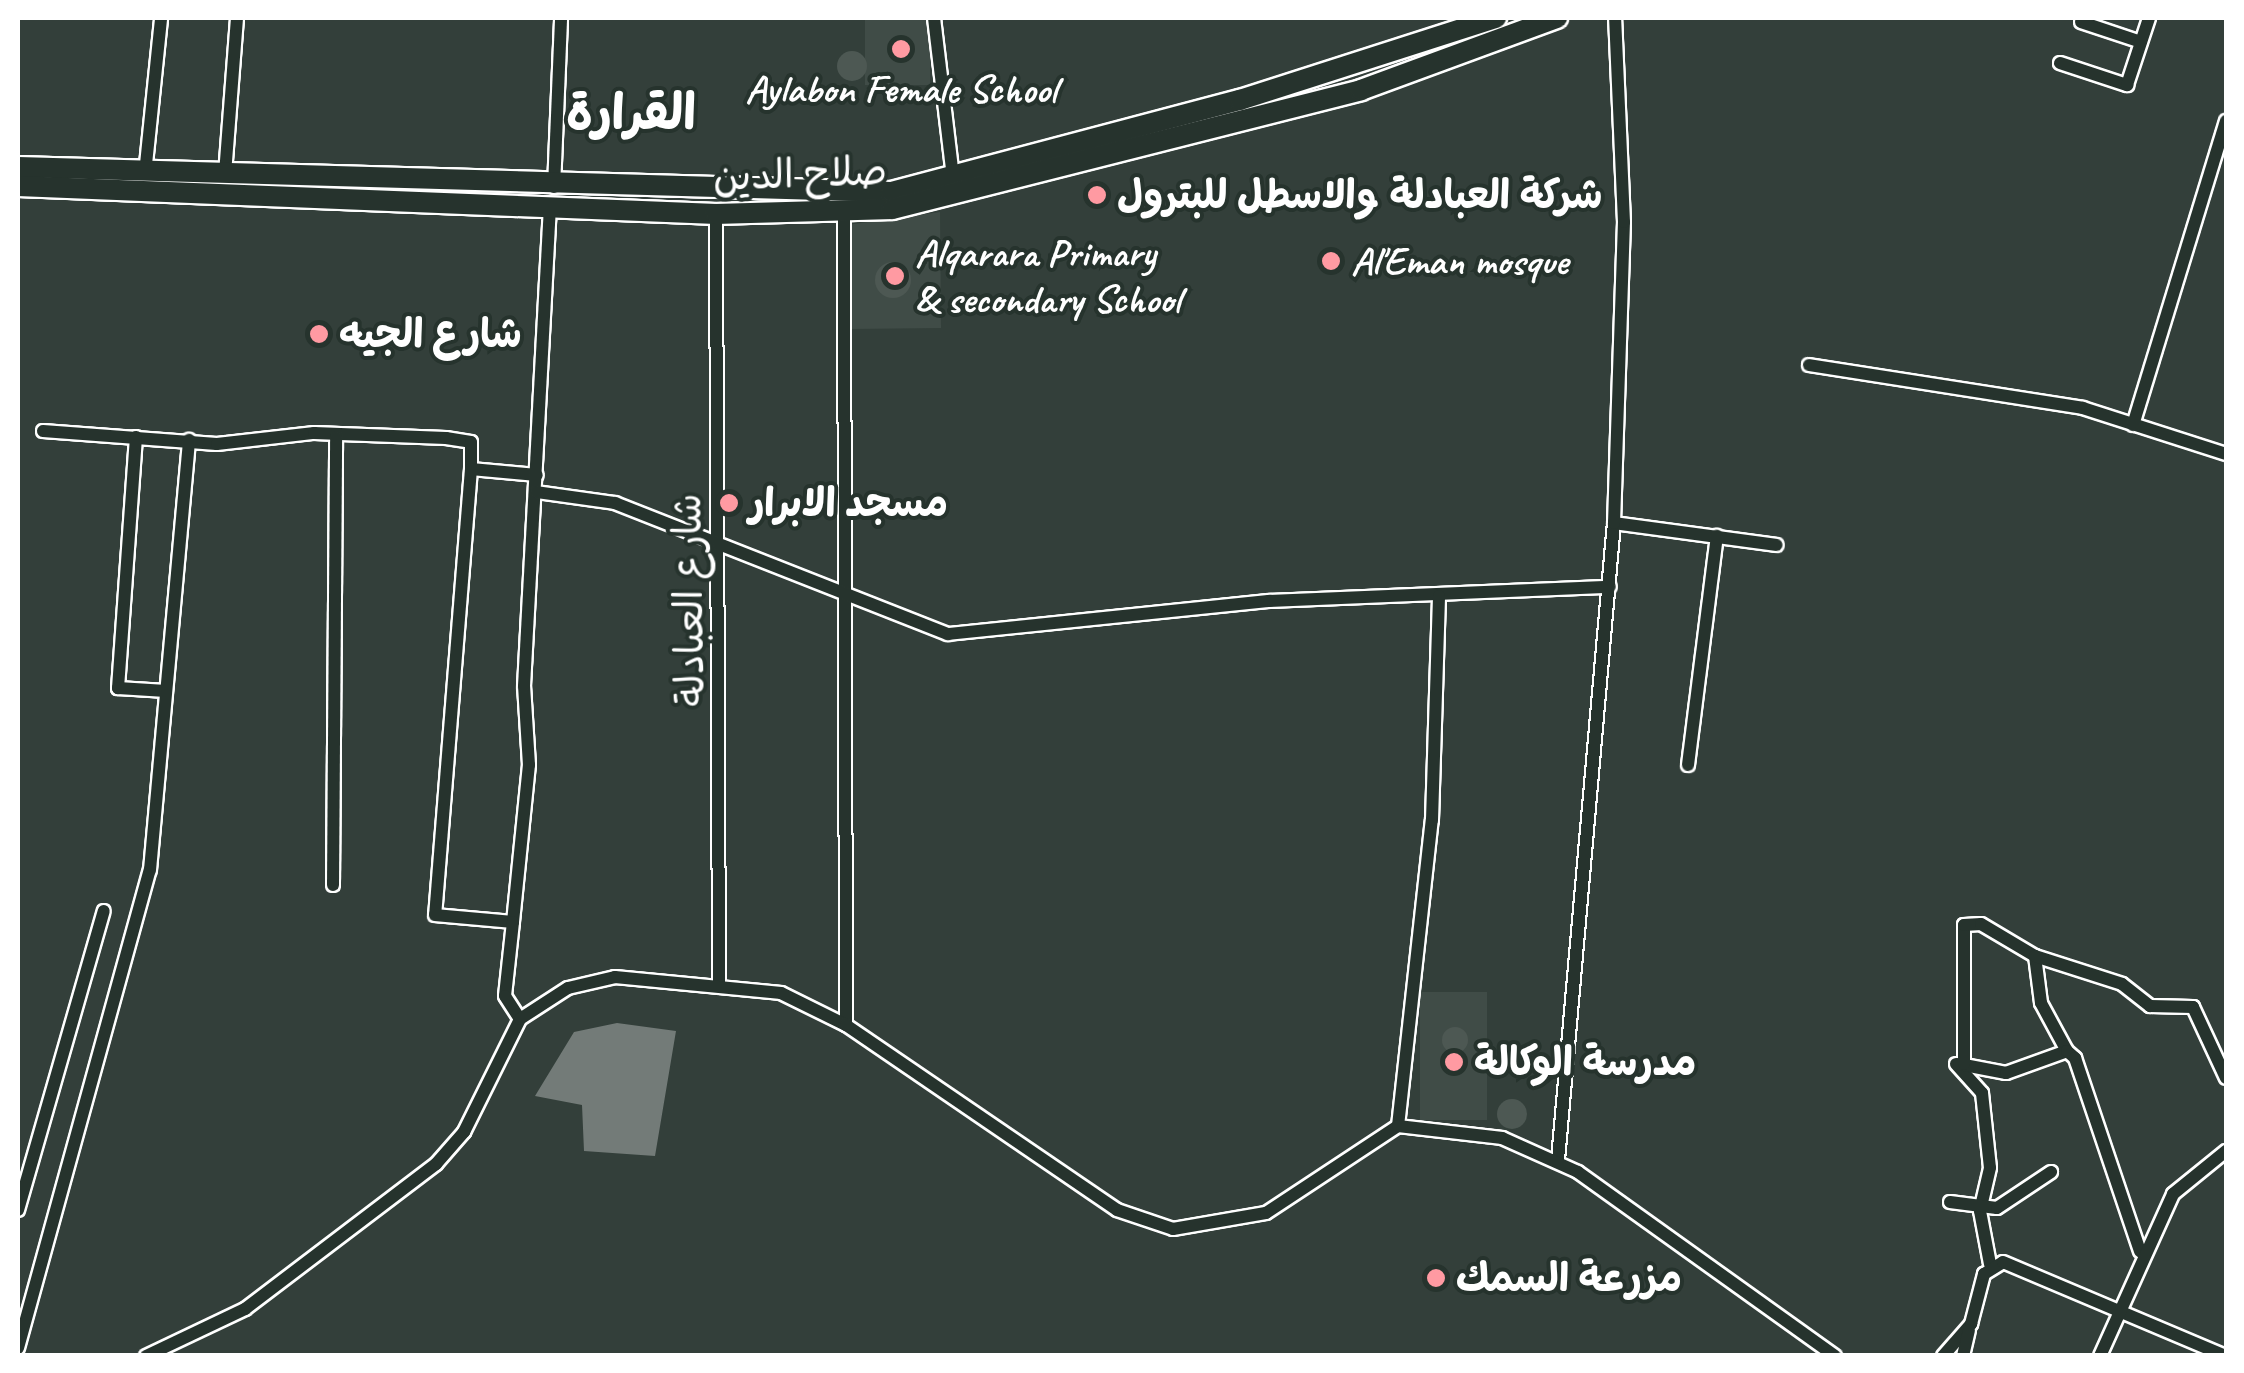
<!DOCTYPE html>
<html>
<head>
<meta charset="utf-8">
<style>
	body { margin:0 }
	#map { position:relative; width:2244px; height:1373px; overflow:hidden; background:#333f3a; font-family:Caveat,"Playpen Sans Arabic",sans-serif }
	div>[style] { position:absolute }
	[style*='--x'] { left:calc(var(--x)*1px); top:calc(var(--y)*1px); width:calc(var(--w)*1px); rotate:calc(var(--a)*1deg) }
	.built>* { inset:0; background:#404c47; transform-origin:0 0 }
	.green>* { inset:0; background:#4d5853 }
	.round { border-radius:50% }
	.water>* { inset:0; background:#737b78 }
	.roads { filter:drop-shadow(2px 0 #fff) drop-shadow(-2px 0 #fff) drop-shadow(0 2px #fff) drop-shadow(0 -2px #fff) }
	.minor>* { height:12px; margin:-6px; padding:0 6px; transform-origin:6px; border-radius:6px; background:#26332d }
	.highway>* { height:20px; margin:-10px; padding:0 10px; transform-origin:10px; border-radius:10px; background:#26332d }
	.dots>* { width:28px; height:28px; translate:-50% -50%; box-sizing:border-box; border:5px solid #26332d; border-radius:50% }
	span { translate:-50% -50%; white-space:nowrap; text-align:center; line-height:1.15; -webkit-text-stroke:8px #26332d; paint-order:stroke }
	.poi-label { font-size:40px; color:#fff; font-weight:700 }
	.left { translate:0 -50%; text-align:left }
	.street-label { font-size:40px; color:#fff }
	.district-label { font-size:50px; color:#fff; font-weight:700 }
	.frame { position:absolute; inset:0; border:20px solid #fff; pointer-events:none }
</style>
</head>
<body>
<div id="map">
	<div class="built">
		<i style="left:865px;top:18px;width:65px;height:67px"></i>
		<i style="clip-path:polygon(940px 212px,941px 328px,851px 329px,846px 225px)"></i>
		<i style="left:1487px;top:992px;width:128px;height:67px;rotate:90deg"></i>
	</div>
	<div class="green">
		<i class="round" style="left:837px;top:51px;width:30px;height:30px"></i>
		<i class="round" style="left:875px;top:262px;width:36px;height:36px"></i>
		<i class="round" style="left:1442px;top:1027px;width:26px;height:26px"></i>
		<i class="round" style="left:1497px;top:1099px;width:30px;height:30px"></i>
	</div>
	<div class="water">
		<i style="clip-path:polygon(617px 1023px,676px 1031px,655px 1156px,584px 1151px,582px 1105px,535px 1096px,574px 1032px)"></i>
	</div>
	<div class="roads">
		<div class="minor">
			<i style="--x:934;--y:18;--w:161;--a:83.2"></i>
			<i style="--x:2081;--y:22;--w:63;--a:18.4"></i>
			<i style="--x:2060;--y:63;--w:71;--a:18.2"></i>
			<i style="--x:2127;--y:85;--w:71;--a:-71.8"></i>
			<i style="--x:145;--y:174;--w:157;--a:-84.1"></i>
			<i style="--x:225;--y:174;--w:156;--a:-85.6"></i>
			<i style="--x:554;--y:187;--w:169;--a:-87.6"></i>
			<i style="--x:716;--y:214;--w:770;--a:89.78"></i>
			<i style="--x:844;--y:214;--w:811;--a:89.86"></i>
			<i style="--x:1809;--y:365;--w:277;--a:8.9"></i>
			<i style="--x:2083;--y:408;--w:150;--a:17.8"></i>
			<i style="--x:2133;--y:425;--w:318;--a:-73"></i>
			<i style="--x:43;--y:431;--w:174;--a:4.3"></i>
			<i style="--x:217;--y:444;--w:98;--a:-6.5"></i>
			<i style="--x:314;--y:433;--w:132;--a:2.2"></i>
			<i style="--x:446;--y:438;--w:25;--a:9"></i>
			<i style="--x:471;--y:442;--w:27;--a:90"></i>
			<i style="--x:471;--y:469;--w:66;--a:5.2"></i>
			<i style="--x:136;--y:437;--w:252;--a:94.1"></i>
			<i style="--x:118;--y:688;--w:48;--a:3.6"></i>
			<i style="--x:471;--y:469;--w:447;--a:94.6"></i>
			<i style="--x:435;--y:915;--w:78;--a:5.1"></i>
			<i style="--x:513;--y:922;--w:158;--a:-84.2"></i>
			<i style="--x:529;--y:765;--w:79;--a:-93.6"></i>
			<i style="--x:524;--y:686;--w:482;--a:-86.9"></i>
			<i style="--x:536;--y:492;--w:80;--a:7.9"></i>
			<i style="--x:615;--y:503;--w:358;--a:21.5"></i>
			<i style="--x:948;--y:634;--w:323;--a:-5.9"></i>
			<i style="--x:1269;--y:601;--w:341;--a:-2.4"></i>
			<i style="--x:1614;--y:523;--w:164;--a:7.7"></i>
			<i style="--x:1688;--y:765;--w:231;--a:-82.8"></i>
			<i style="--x:333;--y:885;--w:448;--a:-89.6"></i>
			<i style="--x:513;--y:922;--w:74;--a:96.2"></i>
			<i style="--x:505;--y:996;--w:27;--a:57"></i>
			<i style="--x:2035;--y:956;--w:47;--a:82.7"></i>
			<i style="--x:2041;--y:1003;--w:55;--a:61.6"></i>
			<i style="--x:1956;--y:1064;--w:39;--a:48"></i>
			<i style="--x:1982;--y:1093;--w:75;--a:83.9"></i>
			<i style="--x:1990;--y:1168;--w:44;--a:103.1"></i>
			<i style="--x:1980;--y:1211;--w:54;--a:79.3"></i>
			<i style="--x:1959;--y:1064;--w:48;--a:10.8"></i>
			<i style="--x:2006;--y:1073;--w:65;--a:-19.8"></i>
			<i style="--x:2067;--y:1051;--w:11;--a:41"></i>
			<i style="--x:2075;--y:1058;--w:204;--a:71.4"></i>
			<i style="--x:1964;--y:1064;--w:139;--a:-90"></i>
			<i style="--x:1964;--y:925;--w:17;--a:-3"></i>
			<i style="--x:1981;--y:924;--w:63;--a:30.7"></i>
			<i style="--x:2035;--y:956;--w:91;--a:17.8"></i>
			<i style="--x:2122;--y:984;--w:36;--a:38"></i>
			<i style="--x:2150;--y:1006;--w:43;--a:1.3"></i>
			<i style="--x:2193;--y:1007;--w:78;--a:65.1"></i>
			<i style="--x:1398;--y:1126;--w:308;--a:-83.7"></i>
			<i style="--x:1432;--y:820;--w:224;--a:-88.2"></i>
			<i style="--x:1558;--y:1160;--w:639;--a:-84.98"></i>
			<i style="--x:1614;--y:523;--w:301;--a:-88.1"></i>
			<i style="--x:1624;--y:222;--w:204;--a:-92.5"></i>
			<i style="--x:1950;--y:1202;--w:47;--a:7.3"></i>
			<i style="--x:1997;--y:1208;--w:65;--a:-33.7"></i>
			<i style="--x:18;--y:1210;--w:311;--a:-74"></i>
			<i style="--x:18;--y:1348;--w:496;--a:-74.6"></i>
			<i style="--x:150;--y:870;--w:432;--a:-84.8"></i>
			<i style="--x:146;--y:1356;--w:110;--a:-25.4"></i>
			<i style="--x:245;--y:1309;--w:240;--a:-37.2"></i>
			<i style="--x:436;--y:1164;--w:43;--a:-48.8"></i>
			<i style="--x:464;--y:1132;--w:126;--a:-63.6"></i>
			<i style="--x:520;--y:1019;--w:57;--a:-32.9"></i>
			<i style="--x:568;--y:988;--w:48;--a:-13.2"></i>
			<i style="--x:615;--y:977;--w:167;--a:5.5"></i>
			<i style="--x:781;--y:993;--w:72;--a:26.2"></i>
			<i style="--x:846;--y:1025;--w:328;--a:34.3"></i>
			<i style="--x:1117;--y:1210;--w:59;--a:18.7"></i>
			<i style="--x:1173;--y:1229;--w:94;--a:-9.8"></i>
			<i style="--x:1266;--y:1213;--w:158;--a:-33.4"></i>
			<i style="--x:1398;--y:1126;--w:105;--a:6.6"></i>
			<i style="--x:1502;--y:1138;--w:83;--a:24.1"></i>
			<i style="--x:1578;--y:1172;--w:316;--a:35.6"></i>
			<i style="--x:1943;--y:1356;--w:43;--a:-48.8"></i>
			<i style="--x:1971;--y:1324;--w:52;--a:-75.4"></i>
			<i style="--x:1984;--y:1274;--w:22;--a:-32"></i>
			<i style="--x:2003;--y:1262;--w:241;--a:22.9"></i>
			<i style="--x:1963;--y:1356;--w:26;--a:-77"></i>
			<i style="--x:2100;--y:1356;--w:178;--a:-65.7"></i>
			<i style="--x:2173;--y:1194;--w:68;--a:-39.1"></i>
		</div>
		<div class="highway">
			<i style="--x:18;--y:167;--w:873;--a:1.64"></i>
			<i style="--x:891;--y:192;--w:361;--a:-14.8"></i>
			<i style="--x:1240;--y:100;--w:269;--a:-17.8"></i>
			<i style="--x:18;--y:186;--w:699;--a:2.3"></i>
			<i style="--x:716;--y:214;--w:176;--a:-1.6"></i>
			<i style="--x:892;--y:209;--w:484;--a:-14.2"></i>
			<i style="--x:1361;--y:90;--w:209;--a:-20.2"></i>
		</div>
	</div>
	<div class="dots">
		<i style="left:901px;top:49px;background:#ff9aa2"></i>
		<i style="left:1097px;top:195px;background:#ff9aa2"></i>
		<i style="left:1331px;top:261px;background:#ff9aa2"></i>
		<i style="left:895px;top:276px;background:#ff9aa2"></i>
		<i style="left:319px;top:334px;background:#ff9aa2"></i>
		<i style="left:729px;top:503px;background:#ff9aa2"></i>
		<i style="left:1454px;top:1062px;background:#ff9aa2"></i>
		<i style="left:1436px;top:1278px;background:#ff9aa2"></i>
	</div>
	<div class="poi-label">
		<span style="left:901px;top:89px">Aylabon Female School</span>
		<span class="left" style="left:1117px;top:195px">شركة العبادلة والاسطل للبترول</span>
		<span class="left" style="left:915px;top:276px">Alqarara Primary<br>&amp; secondary School</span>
		<span class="left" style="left:1351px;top:261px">Al'Eman mosque</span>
		<span class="left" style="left:339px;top:334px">شارع الجيه</span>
		<span class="left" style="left:749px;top:503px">مسجد الابرار</span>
		<span class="left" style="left:1474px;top:1062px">مدرسة الوكالة</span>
		<span class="left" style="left:1456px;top:1278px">مزرعة السمك</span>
	</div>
	<div class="street-label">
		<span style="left:800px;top:174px;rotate:-2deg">صلاح الدين</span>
		<span style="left:689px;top:600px;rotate:-91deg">شارع العبادلة</span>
	</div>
	<div class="district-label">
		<span style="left:631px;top:113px">القرارة</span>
	</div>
	<div class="frame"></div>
</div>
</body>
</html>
